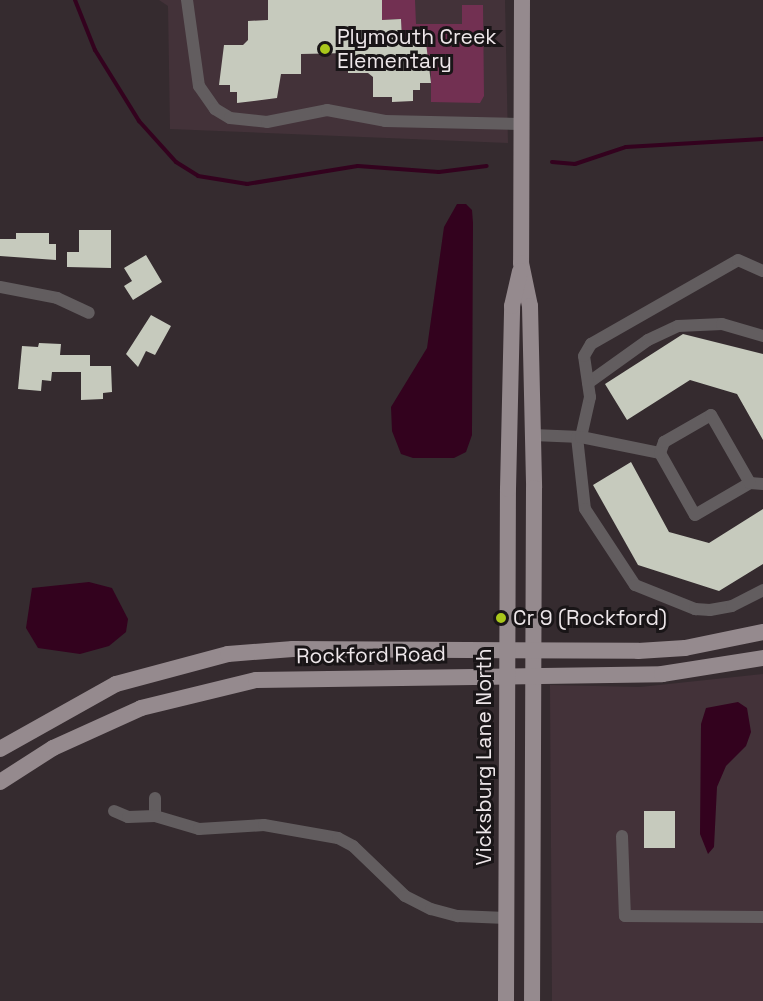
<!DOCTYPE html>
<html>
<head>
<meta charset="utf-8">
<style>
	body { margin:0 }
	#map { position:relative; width:763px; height:1001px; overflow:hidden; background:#352b2f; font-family:"Space Grotesk",sans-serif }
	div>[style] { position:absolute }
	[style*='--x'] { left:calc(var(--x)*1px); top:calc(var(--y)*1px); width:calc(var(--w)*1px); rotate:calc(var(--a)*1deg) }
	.built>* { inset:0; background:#433239 }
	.green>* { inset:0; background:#723052 }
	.water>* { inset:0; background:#33021e }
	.stream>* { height:4px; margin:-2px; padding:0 2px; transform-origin:2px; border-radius:2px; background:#33021e }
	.building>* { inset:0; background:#c6cabd; transform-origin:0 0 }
	.minor>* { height:12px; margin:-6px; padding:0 6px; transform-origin:6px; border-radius:6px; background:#625d5f }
	.major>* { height:16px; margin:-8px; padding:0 8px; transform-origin:8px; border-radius:8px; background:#958a8e }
	.dots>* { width:16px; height:16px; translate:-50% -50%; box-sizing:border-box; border:3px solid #191517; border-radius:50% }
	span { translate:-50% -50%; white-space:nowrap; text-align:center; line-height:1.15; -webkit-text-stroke:6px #191517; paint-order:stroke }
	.poi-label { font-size:21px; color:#eee7ea }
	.left { translate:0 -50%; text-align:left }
	.street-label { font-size:21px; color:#eee7ea }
</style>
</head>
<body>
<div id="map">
	<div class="built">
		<i style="clip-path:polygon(159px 0,505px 0,508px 143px,170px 129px,168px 6px)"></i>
		<i style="clip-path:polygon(763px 674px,763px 1001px,552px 1001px,550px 685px,640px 687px)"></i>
	</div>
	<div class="green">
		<i style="clip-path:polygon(382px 0,415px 0,416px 24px,462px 24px,462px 5px,483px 5px,484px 96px,480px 103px,431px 102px,431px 63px,402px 39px,401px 19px,382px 20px)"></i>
	</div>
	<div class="water">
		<i style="clip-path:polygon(457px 204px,466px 204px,472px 210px,473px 223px,472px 435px,466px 452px,454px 458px,413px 458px,401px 454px,392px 431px,391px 407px,427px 348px,444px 227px)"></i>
		<i style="clip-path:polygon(89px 582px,112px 588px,128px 619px,126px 632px,109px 646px,80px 654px,38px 648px,26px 628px,32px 588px)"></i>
		<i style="clip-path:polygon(738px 702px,747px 708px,751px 732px,746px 746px,726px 766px,717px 787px,714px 847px,708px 854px,700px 834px,701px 724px,706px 708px)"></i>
	</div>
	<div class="stream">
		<i style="--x:75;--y:0;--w:54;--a:68.2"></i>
		<i style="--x:95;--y:50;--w:84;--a:58.2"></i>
		<i style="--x:139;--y:121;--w:55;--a:47.9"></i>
		<i style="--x:176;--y:162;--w:26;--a:32"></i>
		<i style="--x:198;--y:176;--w:50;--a:9.3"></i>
		<i style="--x:247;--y:184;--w:112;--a:-9.2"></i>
		<i style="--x:358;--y:166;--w:81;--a:4.2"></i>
		<i style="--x:439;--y:172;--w:48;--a:-7.1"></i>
		<i style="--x:552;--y:162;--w:23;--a:5"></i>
		<i style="--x:575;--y:164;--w:54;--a:-18.4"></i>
		<i style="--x:626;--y:147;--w:137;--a:-3.3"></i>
	</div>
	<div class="building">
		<i style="clip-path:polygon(268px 0,382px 0,382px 20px,401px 19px,402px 39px,406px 43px,426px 43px,431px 83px,420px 83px,420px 90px,413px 90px,413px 101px,392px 102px,392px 97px,373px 97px,373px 77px,368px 73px,348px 73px,348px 53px,301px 54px,301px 74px,281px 74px,277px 98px,237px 103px,237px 92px,230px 92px,230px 85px,219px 85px,224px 45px,243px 45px,248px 40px,248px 21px,268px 20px)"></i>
		<i style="clip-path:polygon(79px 230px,111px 230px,111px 268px,67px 267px,67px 252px,79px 252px)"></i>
		<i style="clip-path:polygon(16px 233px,49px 233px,49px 244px,56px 244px,56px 260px,0 256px,0 239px,16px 239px)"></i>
		<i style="clip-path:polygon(146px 255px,162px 282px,133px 300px,124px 286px,132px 281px,124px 268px)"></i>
		<i style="clip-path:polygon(151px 315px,171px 326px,155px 355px,146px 351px,138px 367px,126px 354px)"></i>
		<i style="clip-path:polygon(683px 334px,763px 354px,763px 440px,737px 394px,690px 380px,627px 420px,605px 384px)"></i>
		<i style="clip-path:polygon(39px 343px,61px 344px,60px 355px,90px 355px,90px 366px,111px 366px,112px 392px,103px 393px,103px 399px,81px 400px,81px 372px,52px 372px,51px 381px,42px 380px,41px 391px,18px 389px,22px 346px,38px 347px)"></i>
		<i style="clip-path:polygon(631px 462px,669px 532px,709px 543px,763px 509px,763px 564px,719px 591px,638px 565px,593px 485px)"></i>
		<i style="left:644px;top:811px;width:31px;height:37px"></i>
	</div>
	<div class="minor">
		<i style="--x:187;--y:0;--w:87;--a:82.1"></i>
		<i style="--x:199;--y:86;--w:28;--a:55"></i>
		<i style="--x:215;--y:109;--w:17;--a:31"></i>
		<i style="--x:230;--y:118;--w:37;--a:6"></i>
		<i style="--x:267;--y:122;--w:61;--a:-11.3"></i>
		<i style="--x:327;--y:110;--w:59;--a:10.7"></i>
		<i style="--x:385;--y:121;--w:137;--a:1.3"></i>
		<i style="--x:0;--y:287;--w:58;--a:10.9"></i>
		<i style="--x:57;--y:298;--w:35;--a:25"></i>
		<i style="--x:588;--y:383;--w:74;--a:-35.6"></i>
		<i style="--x:648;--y:340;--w:33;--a:-25"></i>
		<i style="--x:678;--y:326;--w:44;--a:-2.6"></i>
		<i style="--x:722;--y:324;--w:43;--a:16.3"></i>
		<i style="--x:533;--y:435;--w:48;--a:2.4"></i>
		<i style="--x:581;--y:437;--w:41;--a:-77.3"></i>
		<i style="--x:590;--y:397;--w:41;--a:-98.3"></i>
		<i style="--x:584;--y:356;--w:14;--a:-60"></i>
		<i style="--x:591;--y:344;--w:169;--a:-29.7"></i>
		<i style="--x:738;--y:260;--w:27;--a:24"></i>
		<i style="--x:577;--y:437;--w:72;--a:83.7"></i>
		<i style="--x:585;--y:509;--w:91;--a:56.7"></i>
		<i style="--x:635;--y:585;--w:65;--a:21.8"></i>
		<i style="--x:695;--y:609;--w:15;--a:4"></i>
		<i style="--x:710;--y:610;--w:22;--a:-10"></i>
		<i style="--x:732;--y:606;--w:35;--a:-27"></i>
		<i style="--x:581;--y:437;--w:81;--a:11.4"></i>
		<i style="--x:660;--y:453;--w:71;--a:60.6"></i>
		<i style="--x:695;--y:515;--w:64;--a:-30.2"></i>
		<i style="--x:750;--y:483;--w:13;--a:4"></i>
		<i style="--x:660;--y:453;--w:12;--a:-70"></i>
		<i style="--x:664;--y:442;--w:54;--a:-29.9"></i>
		<i style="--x:711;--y:415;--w:78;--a:60.2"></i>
		<i style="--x:155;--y:798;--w:18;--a:90"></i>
		<i style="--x:155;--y:816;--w:46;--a:16.5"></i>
		<i style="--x:199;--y:829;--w:65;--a:-3.5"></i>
		<i style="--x:264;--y:825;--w:75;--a:10"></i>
		<i style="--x:338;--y:838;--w:17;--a:28"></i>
		<i style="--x:353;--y:846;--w:72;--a:43.9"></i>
		<i style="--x:405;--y:896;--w:29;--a:27"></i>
		<i style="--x:431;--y:909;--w:28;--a:15"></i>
		<i style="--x:458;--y:916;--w:48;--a:2.4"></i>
		<i style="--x:114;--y:811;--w:15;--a:23"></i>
		<i style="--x:128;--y:817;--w:27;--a:-2"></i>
		<i style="--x:622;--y:836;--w:80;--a:87.9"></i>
		<i style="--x:625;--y:916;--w:138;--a:0.4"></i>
	</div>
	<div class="major">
		<i style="--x:522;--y:0;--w:263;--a:90.2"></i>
		<i style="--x:521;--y:263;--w:44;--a:78.2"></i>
		<i style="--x:530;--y:306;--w:182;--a:88.7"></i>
		<i style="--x:534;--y:488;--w:513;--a:90.22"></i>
		<i style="--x:0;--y:749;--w:133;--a:-29.3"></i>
		<i style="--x:116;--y:684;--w:116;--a:-15"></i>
		<i style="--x:228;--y:654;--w:65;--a:-4.4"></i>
		<i style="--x:293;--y:649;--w:345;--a:0.3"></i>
		<i style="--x:638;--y:651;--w:47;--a:-3.7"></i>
		<i style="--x:685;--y:648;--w:80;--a:-11.6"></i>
		<i style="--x:0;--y:782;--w:63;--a:-32.7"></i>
		<i style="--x:53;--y:748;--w:97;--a:-24.4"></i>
		<i style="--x:141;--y:708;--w:118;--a:-13.7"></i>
		<i style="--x:256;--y:680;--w:406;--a:-0.8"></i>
		<i style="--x:662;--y:674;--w:102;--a:-9"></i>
		<i style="--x:506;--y:1001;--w:512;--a:-89.78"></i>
		<i style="--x:508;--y:489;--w:183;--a:-88.7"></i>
		<i style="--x:512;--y:306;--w:36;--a:-77"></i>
	</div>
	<div class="dots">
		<i style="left:325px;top:49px;background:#a9c71b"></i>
		<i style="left:501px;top:618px;background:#a9c71b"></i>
	</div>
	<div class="poi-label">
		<span class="left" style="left:337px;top:49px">Plymouth Creek<br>Elementary</span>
		<span class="left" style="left:513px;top:618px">Cr 9 (Rockford)</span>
	</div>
	<div class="street-label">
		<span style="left:371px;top:655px;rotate:-1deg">Rockford Road</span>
		<span style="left:484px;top:757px;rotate:-90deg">Vicksburg Lane North</span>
	</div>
</div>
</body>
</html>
